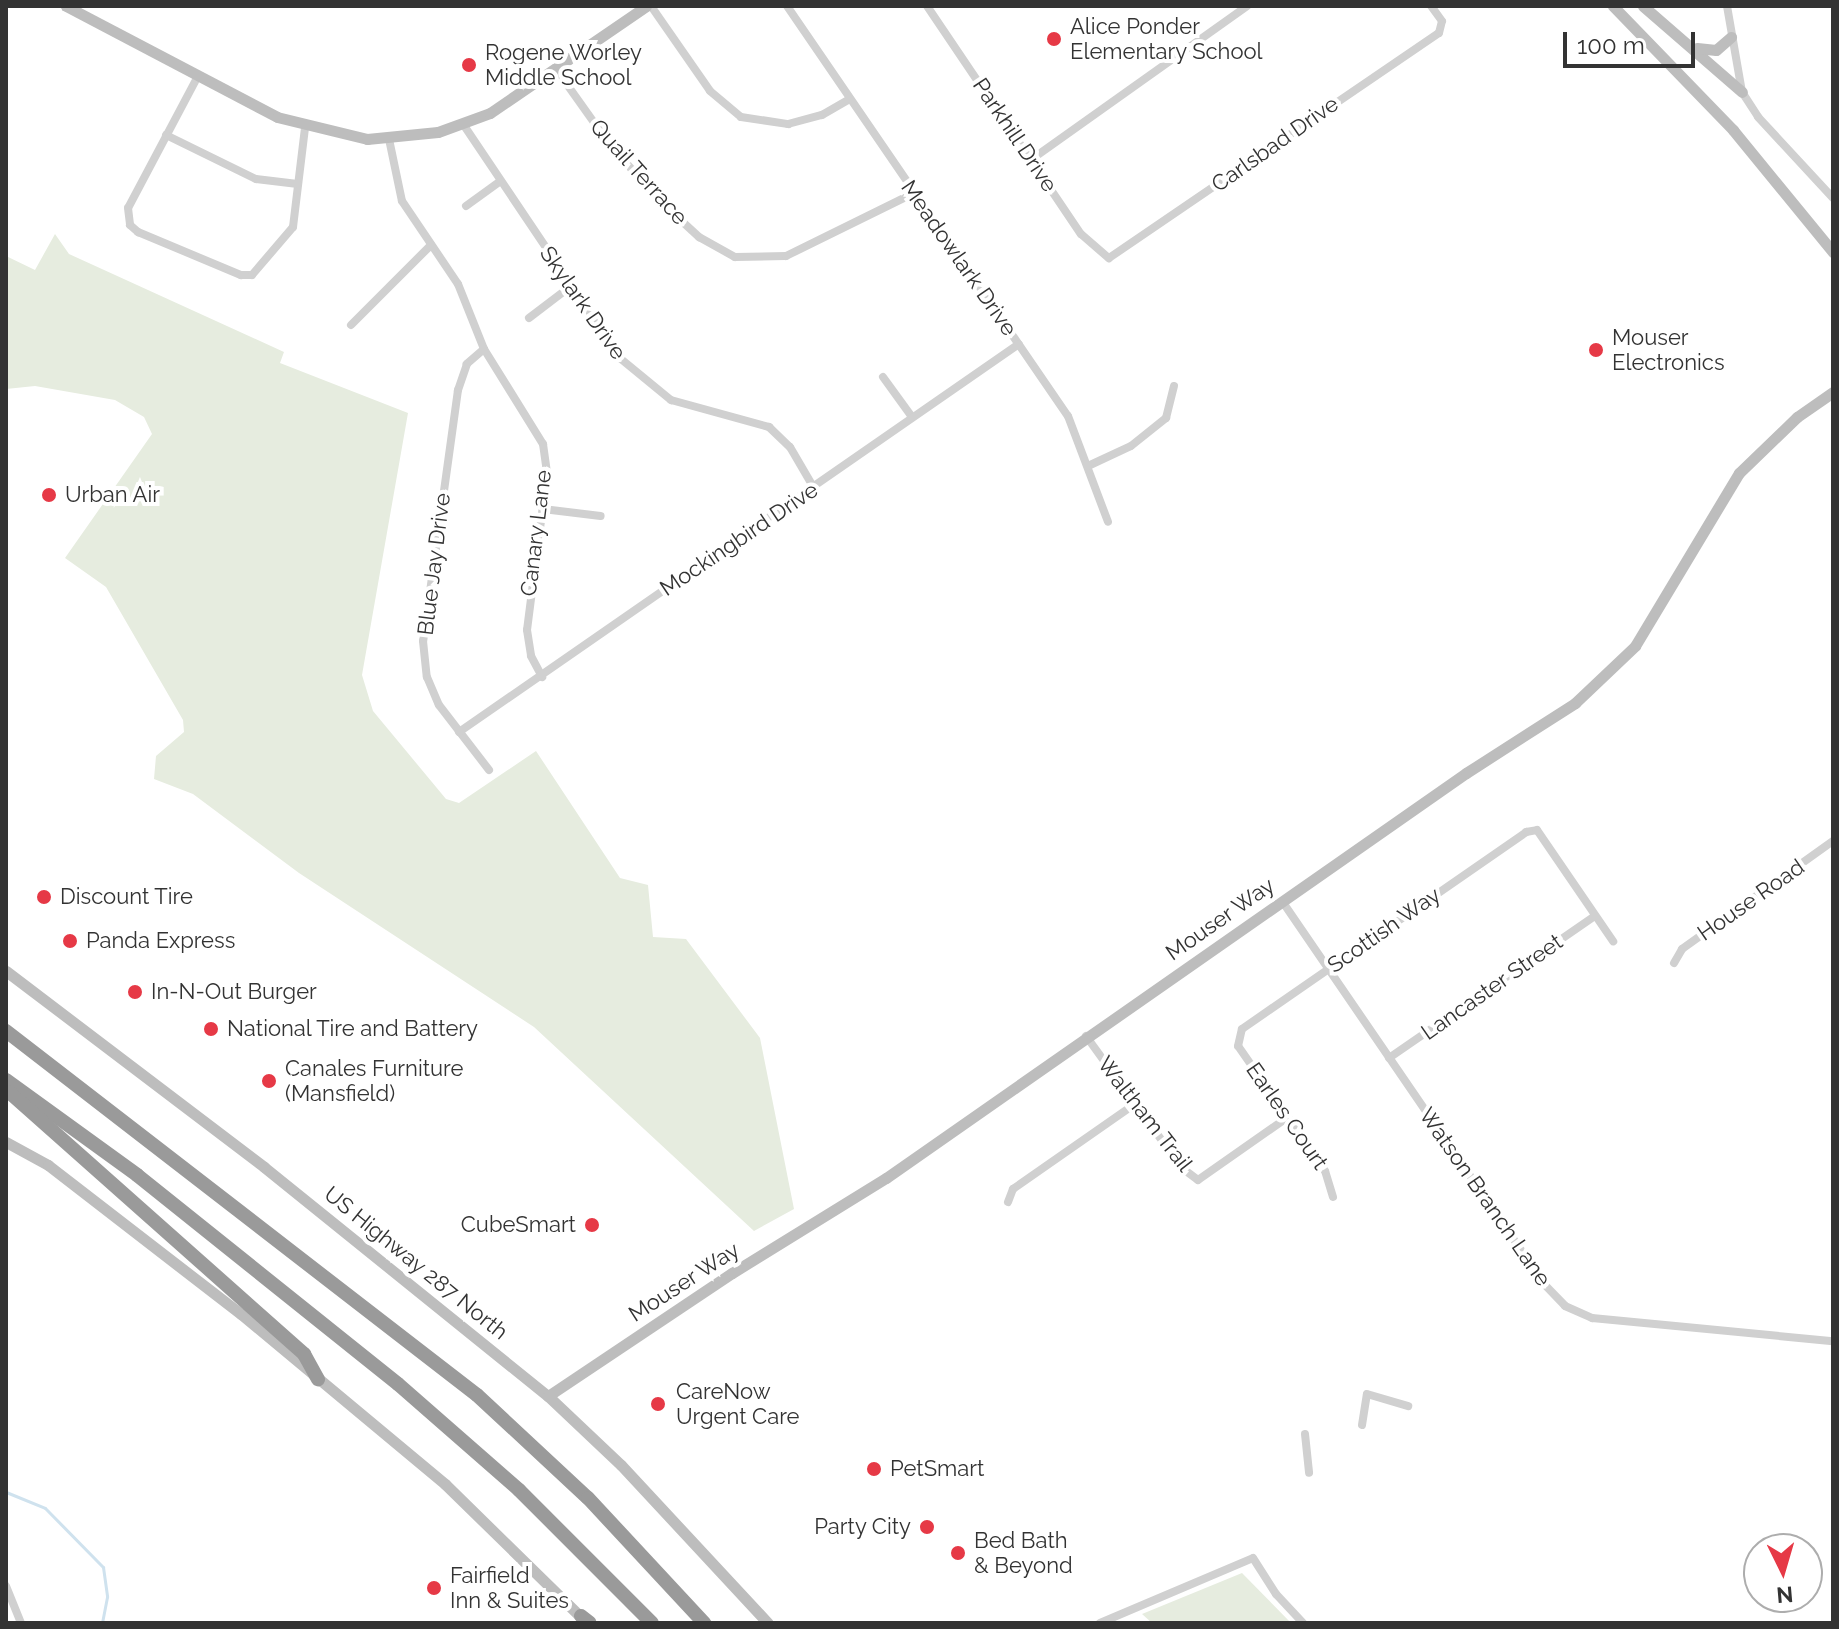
<!DOCTYPE html>
<html>
<head>
<meta charset="utf-8">
<style>
	body { margin:0 }
	#map { position:relative; width:1839px; height:1629px; overflow:hidden; background:#fff; font-family:Raleway,sans-serif }
	div>[style] { position:absolute }
	[style*='--x'] { left:calc(var(--x)*1px); top:calc(var(--y)*1px); width:calc(var(--w)*1px); rotate:calc(var(--a)*1deg) }
	.green>* { inset:0; background:#e6ecdf }
	.stream>* { height:3px; margin:-1.5px; padding:0 1.5px; transform-origin:1.5px; border-radius:1.5px; background:#cfe2ee }
	.street>* { height:8px; margin:-4px; padding:0 4px; transform-origin:4px; border-radius:4px; background:#d0d0d0 }
	.secondary>* { height:11px; margin:-5.5px; padding:0 5.5px; transform-origin:5.5px; border-radius:5.5px; background:#bdbdbd }
	.highway>* { height:14px; margin:-7px; padding:0 7px; transform-origin:7px; border-radius:7px; background:#9a9a9a }
	.dots>* { width:22px; height:22px; translate:-50% -50%; box-sizing:border-box; border:4px solid #fff; border-radius:50% }
	span { translate:-50% -50%; white-space:nowrap; text-align:center; line-height:1.15; -webkit-text-stroke:8px #fff; paint-order:stroke }
	.poi-label { font-size:22px; color:#333 }
	.left { translate:0 -50%; text-align:left }
	.right { translate:-100% -50%; text-align:right }
	.street-label { font-size:22px; color:#333 }
	.frame { position:absolute; inset:0; border:8px solid #333; pointer-events:none }
	.north { position:absolute; left:1743px; top:1533px; width:80px; height:80px; box-sizing:border-box; background:#fff; border:2px solid #adadad; border-radius:50%; rotate:175deg; font-size:22px; font-weight:700; line-height:32px; text-align:center; color:#333 }
	.north::after { content:''; display:block; margin:auto; width:28px; height:36px; background:#e63946; clip-path:polygon(50% 0,100% 100%,50% 72%,0 100%) }
	.scale { position:absolute; left:1563px; top:32px; width:132px; height:36px; box-sizing:border-box; border:4px solid #333; border-top:0; padding-left:10px; font-size:24px; line-height:28px; white-space:nowrap; color:#333; -webkit-text-stroke:6px #fff; paint-order:stroke }
</style>
</head>
<body>
<div id="map">
	<div class="green">
		<i style="clip-path:polygon(55px 234px,69px 254px,284px 352px,280px 363px,408px 413px,362px 675px,373px 711px,446px 799px,459px 803px,536px 751px,620px 878px,648px 885px,653px 937px,686px 939px,760px 1038px,794px 1209px,754px 1231px,534px 1027px,299px 873px,193px 794px,154px 779px,156px 756px,184px 732px,183px 720px,106px 587px,65px 558px,152px 434px,144px 417px,115px 400px,35px 386px,6px 389px,6px 256px,35px 270px)"></i>
		<i style="clip-path:polygon(1242px 1573px,1291px 1623px,1152px 1623px,1142px 1614px)"></i>
	</div>
	<div class="stream">
		<i style="--x:6;--y:1492;--w:42;--a:22.3"></i>
		<i style="--x:45;--y:1508;--w:83;--a:45.5"></i>
		<i style="--x:103;--y:1567;--w:30;--a:82"></i>
		<i style="--x:107;--y:1597;--w:26;--a:101"></i>
	</div>
	<div class="street">
		<i style="--x:651;--y:6;--w:103;--a:55.2"></i>
		<i style="--x:710;--y:91;--w:40;--a:40"></i>
		<i style="--x:741;--y:117;--w:48;--a:8.5"></i>
		<i style="--x:788;--y:124;--w:35;--a:-15"></i>
		<i style="--x:822;--y:115;--w:32;--a:-30"></i>
		<i style="--x:787;--y:6;--w:497;--a:55.6"></i>
		<i style="--x:1068;--y:416;--w:113;--a:69.3"></i>
		<i style="--x:927;--y:6;--w:275;--a:56"></i>
		<i style="--x:1081;--y:234;--w:37;--a:41"></i>
		<i style="--x:1109;--y:258;--w:399;--a:-34.3"></i>
		<i style="--x:1439;--y:33;--w:12;--a:-76"></i>
		<i style="--x:1442;--y:21;--w:19;--a:-126"></i>
		<i style="--x:1727;--y:6;--w:87;--a:80.1"></i>
		<i style="--x:1742;--y:92;--w:30;--a:57"></i>
		<i style="--x:1758;--y:117;--w:110;--a:47.2"></i>
		<i style="--x:556;--y:69;--w:93;--a:54.6"></i>
		<i style="--x:610;--y:145;--w:76;--a:48.2"></i>
		<i style="--x:661;--y:202;--w:52;--a:42.6"></i>
		<i style="--x:699;--y:237;--w:41;--a:29.1"></i>
		<i style="--x:735;--y:257;--w:51;--a:-1.1"></i>
		<i style="--x:786;--y:256;--w:143;--a:-26.2"></i>
		<i style="--x:198;--y:76;--w:149;--a:117.9"></i>
		<i style="--x:128;--y:208;--w:17;--a:83"></i>
		<i style="--x:130;--y:225;--w:11;--a:41"></i>
		<i style="--x:138;--y:232;--w:112;--a:22.7"></i>
		<i style="--x:241;--y:275;--w:11;--a:0"></i>
		<i style="--x:252;--y:275;--w:63;--a:-49.5"></i>
		<i style="--x:293;--y:227;--w:100;--a:-83.1"></i>
		<i style="--x:463;--y:124;--w:283;--a:56.1"></i>
		<i style="--x:621;--y:359;--w:65;--a:39.4"></i>
		<i style="--x:671;--y:400;--w:102;--a:15.4"></i>
		<i style="--x:769;--y:427;--w:29;--a:44"></i>
		<i style="--x:790;--y:447;--w:48;--a:59.7"></i>
		<i style="--x:166;--y:135;--w:100;--a:26.1"></i>
		<i style="--x:256;--y:179;--w:42;--a:6.8"></i>
		<i style="--x:389;--y:139;--w:63;--a:78.2"></i>
		<i style="--x:402;--y:201;--w:100;--a:56"></i>
		<i style="--x:458;--y:284;--w:70;--a:68.2"></i>
		<i style="--x:484;--y:349;--w:112;--a:58.2"></i>
		<i style="--x:543;--y:444;--w:30;--a:82"></i>
		<i style="--x:547;--y:474;--w:157;--a:97.3"></i>
		<i style="--x:527;--y:630;--w:26;--a:81"></i>
		<i style="--x:531;--y:656;--w:24;--a:62"></i>
		<i style="--x:1032;--y:159;--w:264;--a:-35.4"></i>
		<i style="--x:466;--y:206;--w:41;--a:-36"></i>
		<i style="--x:529;--y:318;--w:53;--a:-37.3"></i>
		<i style="--x:351;--y:325;--w:113;--a:-45"></i>
		<i style="--x:484;--y:349;--w:23;--a:139"></i>
		<i style="--x:467;--y:364;--w:28;--a:109"></i>
		<i style="--x:458;--y:390;--w:253;--a:97.9"></i>
		<i style="--x:423;--y:641;--w:36;--a:84"></i>
		<i style="--x:427;--y:677;--w:30;--a:67"></i>
		<i style="--x:439;--y:705;--w:82;--a:52.4"></i>
		<i style="--x:883;--y:377;--w:49;--a:54.1"></i>
		<i style="--x:1088;--y:466;--w:47;--a:-24.9"></i>
		<i style="--x:1131;--y:446;--w:45;--a:-38.7"></i>
		<i style="--x:1166;--y:418;--w:33;--a:-76"></i>
		<i style="--x:543;--y:509;--w:58;--a:6.9"></i>
		<i style="--x:459;--y:732;--w:681;--a:-34.72"></i>
		<i style="--x:1282;--y:901;--w:465;--a:55.6"></i>
		<i style="--x:1545;--y:1285;--w:29;--a:46"></i>
		<i style="--x:1565;--y:1306;--w:30;--a:24"></i>
		<i style="--x:1592;--y:1318;--w:242;--a:5.5"></i>
		<i style="--x:1674;--y:963;--w:16;--a:-60"></i>
		<i style="--x:1682;--y:949;--w:186;--a:-35.6"></i>
		<i style="--x:1086;--y:1036;--w:163;--a:54"></i>
		<i style="--x:1182;--y:1168;--w:20;--a:37"></i>
		<i style="--x:1198;--y:1180;--w:110;--a:-35"></i>
		<i style="--x:1389;--y:1058;--w:250;--a:-34.6"></i>
		<i style="--x:1333;--y:1197;--w:27;--a:-107"></i>
		<i style="--x:1325;--y:1171;--w:152;--a:-124.8"></i>
		<i style="--x:1238;--y:1046;--w:17;--a:-77"></i>
		<i style="--x:1242;--y:1029;--w:346;--a:-34.7"></i>
		<i style="--x:1526;--y:832;--w:11;--a:-10"></i>
		<i style="--x:1537;--y:830;--w:135;--a:55.6"></i>
		<i style="--x:1008;--y:1202;--w:14;--a:-69"></i>
		<i style="--x:1013;--y:1189;--w:149;--a:-34.9"></i>
		<i style="--x:1362;--y:1425;--w:31;--a:-81"></i>
		<i style="--x:1367;--y:1394;--w:43;--a:16.3"></i>
		<i style="--x:1305;--y:1434;--w:39;--a:84"></i>
		<i style="--x:6;--y:1586;--w:40;--a:68"></i>
		<i style="--x:1100;--y:1623;--w:166;--a:-23"></i>
		<i style="--x:1253;--y:1558;--w:43;--a:57.4"></i>
		<i style="--x:1276;--y:1594;--w:40;--a:47"></i>
	</div>
	<div class="secondary">
		<i style="--x:66;--y:6;--w:238;--a:27.7"></i>
		<i style="--x:277;--y:117;--w:93;--a:13.7"></i>
		<i style="--x:367;--y:139;--w:71;--a:-5.6"></i>
		<i style="--x:438;--y:132;--w:55;--a:-20.1"></i>
		<i style="--x:490;--y:113;--w:189;--a:-34.4"></i>
		<i style="--x:1613;--y:6;--w:173;--a:45.9"></i>
		<i style="--x:1733;--y:130;--w:158;--a:50.7"></i>
		<i style="--x:1643;--y:6;--w:131;--a:41"></i>
		<i style="--x:1697;--y:48;--w:19;--a:6"></i>
		<i style="--x:1716;--y:50;--w:20;--a:-41"></i>
		<i style="--x:6;--y:971;--w:324;--a:37.2"></i>
		<i style="--x:264;--y:1167;--w:365;--a:38.9"></i>
		<i style="--x:548;--y:1396;--w:100;--a:43.4"></i>
		<i style="--x:621;--y:1465;--w:216;--a:47.1"></i>
		<i style="--x:6;--y:1142;--w:48;--a:28.7"></i>
		<i style="--x:48;--y:1165;--w:244;--a:37.7"></i>
		<i style="--x:241;--y:1314;--w:266;--a:39.8"></i>
		<i style="--x:445;--y:1484;--w:194;--a:44.4"></i>
		<i style="--x:548;--y:1396;--w:221;--a:-33.8"></i>
		<i style="--x:732;--y:1273;--w:181;--a:-31.7"></i>
		<i style="--x:886;--y:1178;--w:707;--a:-34.93"></i>
		<i style="--x:1466;--y:773;--w:130;--a:-32.7"></i>
		<i style="--x:1575;--y:703;--w:83;--a:-43.5"></i>
		<i style="--x:1635;--y:646;--w:202;--a:-59"></i>
		<i style="--x:1739;--y:473;--w:81;--a:-44"></i>
		<i style="--x:1797;--y:417;--w:44;--a:-34.8"></i>
	</div>
	<div class="highway">
		<i style="--x:6;--y:1031;--w:595;--a:37.7"></i>
		<i style="--x:477;--y:1395;--w:151;--a:42.9"></i>
		<i style="--x:588;--y:1498;--w:171;--a:47.1"></i>
		<i style="--x:6;--y:1080;--w:162;--a:35.9"></i>
		<i style="--x:137;--y:1175;--w:334;--a:38.7"></i>
		<i style="--x:398;--y:1384;--w:161;--a:41.2"></i>
		<i style="--x:519;--y:1490;--w:188;--a:45"></i>
		<i style="--x:9;--y:1092;--w:395;--a:41.6"></i>
		<i style="--x:304;--y:1354;--w:29;--a:61"></i>
		<i style="--x:581;--y:1616;--w:11;--a:38"></i>
	</div>
	<div class="dots">
		<i style="left:1054px;top:39px;background:#e63946"></i>
		<i style="left:469px;top:65px;background:#e63946"></i>
		<i style="left:1596px;top:350px;background:#e63946"></i>
		<i style="left:49px;top:495px;background:#e63946"></i>
		<i style="left:44px;top:897px;background:#e63946"></i>
		<i style="left:70px;top:941px;background:#e63946"></i>
		<i style="left:135px;top:992px;background:#e63946"></i>
		<i style="left:211px;top:1029px;background:#e63946"></i>
		<i style="left:269px;top:1081px;background:#e63946"></i>
		<i style="left:592px;top:1225px;background:#e63946"></i>
		<i style="left:658px;top:1404px;background:#e63946"></i>
		<i style="left:874px;top:1469px;background:#e63946"></i>
		<i style="left:927px;top:1527px;background:#e63946"></i>
		<i style="left:958px;top:1553px;background:#e63946"></i>
		<i style="left:434px;top:1588px;background:#e63946"></i>
	</div>
	<div class="poi-label">
		<span class="left" style="left:1070px;top:39px">Alice Ponder<br>Elementary School</span>
		<span class="left" style="left:485px;top:65px">Rogene Worley<br>Middle School</span>
		<span class="left" style="left:1612px;top:350px">Mouser<br>Electronics</span>
		<span class="left" style="left:65px;top:495px">Urban Air</span>
		<span class="left" style="left:60px;top:897px">Discount Tire</span>
		<span class="left" style="left:86px;top:941px">Panda Express</span>
		<span class="left" style="left:151px;top:992px">In-N-Out Burger</span>
		<span class="left" style="left:227px;top:1029px">National Tire and Battery</span>
		<span class="left" style="left:285px;top:1081px">Canales Furniture<br>(Mansfield)</span>
		<span class="right" style="left:576px;top:1225px">CubeSmart</span>
		<span class="left" style="left:676px;top:1404px">CareNow<br>Urgent Care</span>
		<span class="left" style="left:890px;top:1469px">PetSmart</span>
		<span class="right" style="left:911px;top:1527px">Party City</span>
		<span class="left" style="left:974px;top:1553px">Bed Bath<br>&amp; Beyond</span>
		<span class="left" style="left:450px;top:1588px">Fairfield<br>Inn &amp; Suites</span>
	</div>
	<div class="street-label">
		<span style="left:1015px;top:135px;rotate:56deg">Parkhill Drive</span>
		<span style="left:1275px;top:144px;rotate:-35deg">Carlsbad Drive</span>
		<span style="left:639px;top:172px;rotate:48deg">Quail Terrace</span>
		<span style="left:959px;top:258px;rotate:55deg">Meadowlark Drive</span>
		<span style="left:583px;top:303px;rotate:55deg">Skylark Drive</span>
		<span style="left:536px;top:533px;rotate:-83deg">Canary Lane</span>
		<span style="left:739px;top:539px;rotate:-34deg">Mockingbird Drive</span>
		<span style="left:434px;top:564px;rotate:-83deg">Blue Jay Drive</span>
		<span style="left:1751px;top:900px;rotate:-35deg">House Road</span>
		<span style="left:1220px;top:919px;rotate:-35deg">Mouser Way</span>
		<span style="left:1384px;top:930px;rotate:-35deg">Scottish Way</span>
		<span style="left:1492px;top:987px;rotate:-35deg">Lancaster Street</span>
		<span style="left:1145px;top:1114px;rotate:52deg">Waltham Trail</span>
		<span style="left:1287px;top:1116px;rotate:55deg">Earles Court</span>
		<span style="left:1485px;top:1197px;rotate:55deg">Watson Branch Lane</span>
		<span style="left:416px;top:1263px;rotate:39deg">US Highway 287 North</span>
		<span style="left:684px;top:1282px;rotate:-33deg">Mouser Way</span>
	</div>
	<div class="frame"></div>
	<div class="north">N</div>
	<div class="scale">100 m</div>
</div>
</body>
</html>
